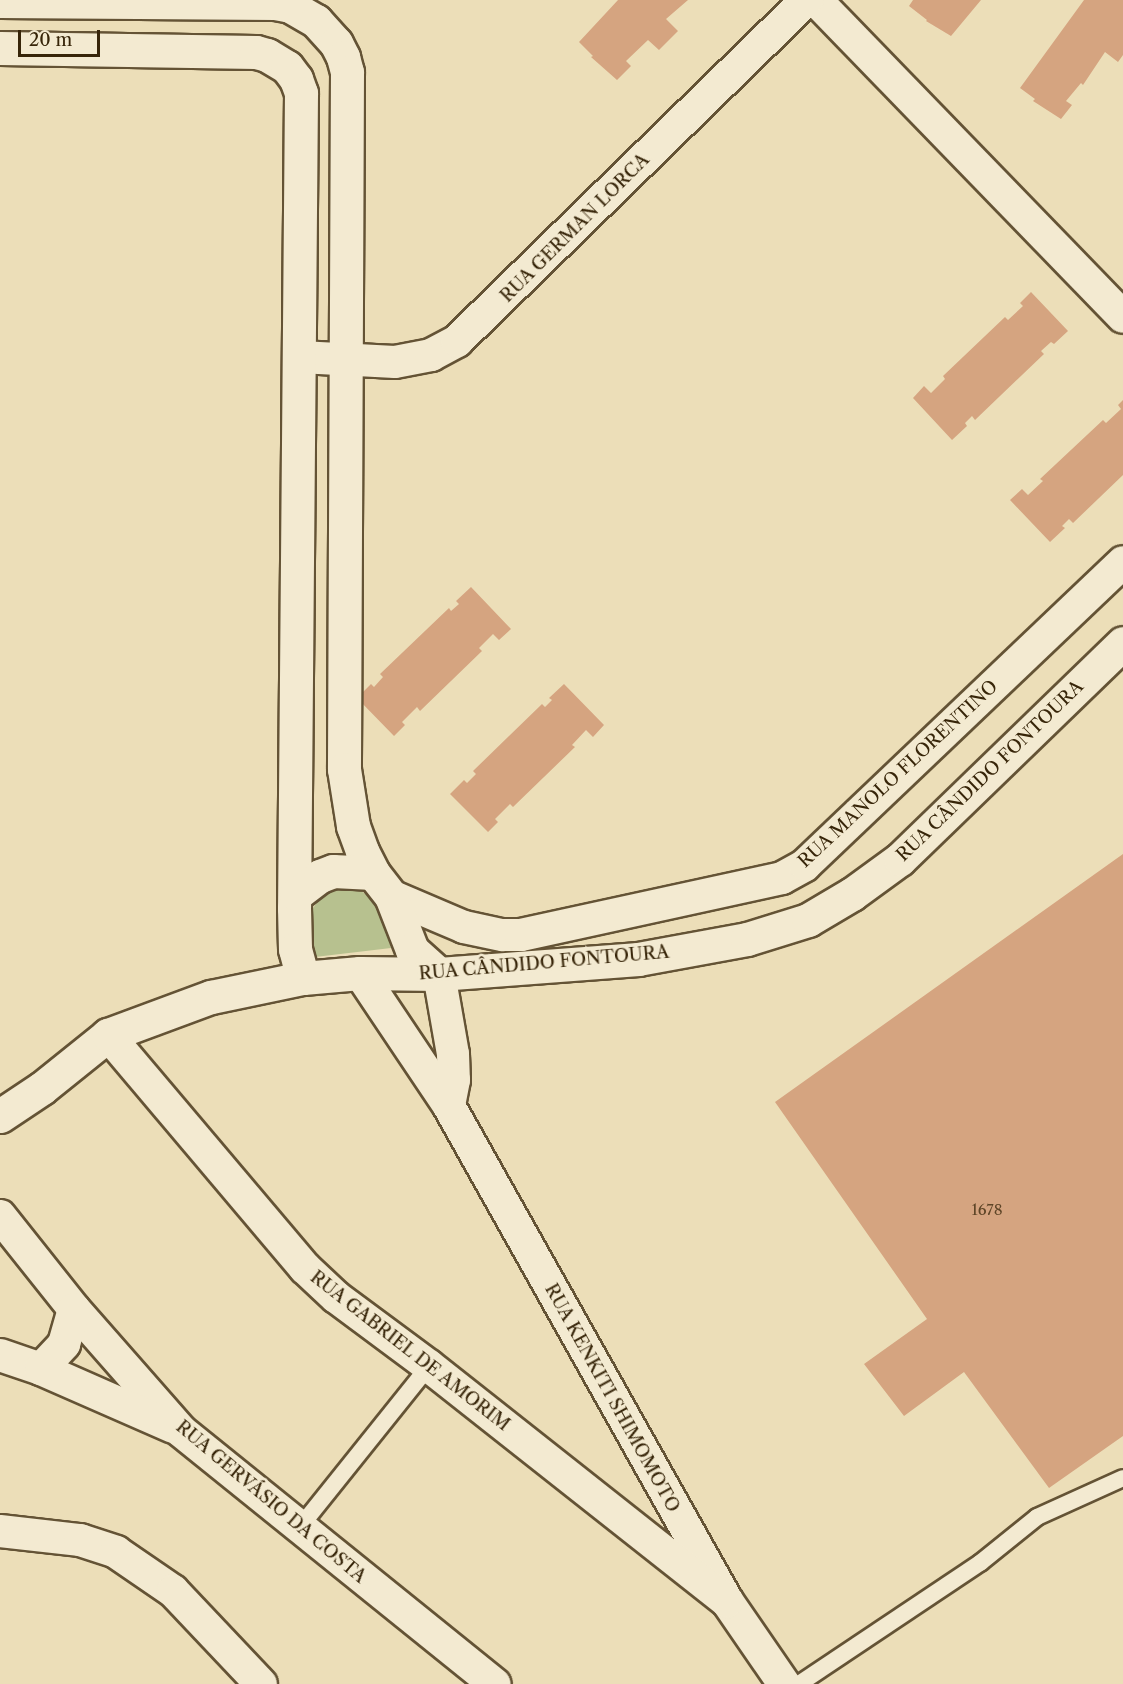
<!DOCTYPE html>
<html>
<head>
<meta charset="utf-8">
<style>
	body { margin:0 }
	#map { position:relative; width:1123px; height:1684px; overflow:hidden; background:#ecdeb8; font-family:"Libre Caslon Text",serif }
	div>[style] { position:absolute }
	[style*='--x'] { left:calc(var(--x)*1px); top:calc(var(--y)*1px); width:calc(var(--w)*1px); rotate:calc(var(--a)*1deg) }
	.green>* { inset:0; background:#b7c18f }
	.building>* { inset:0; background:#d5a480 }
	.roads { filter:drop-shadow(2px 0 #645335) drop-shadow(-2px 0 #645335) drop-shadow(0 2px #645335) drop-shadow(0 -2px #645335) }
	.lane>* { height:16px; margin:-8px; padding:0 8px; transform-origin:8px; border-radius:8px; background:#f3ead1 }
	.street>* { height:32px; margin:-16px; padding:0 16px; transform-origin:16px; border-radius:16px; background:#f3ead1 }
	.secondary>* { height:33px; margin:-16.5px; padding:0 16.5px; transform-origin:16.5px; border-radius:16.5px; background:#f3ead1 }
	span { translate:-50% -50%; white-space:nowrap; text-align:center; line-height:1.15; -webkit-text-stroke:5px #f3ead1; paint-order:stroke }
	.number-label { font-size:15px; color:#5e4527 }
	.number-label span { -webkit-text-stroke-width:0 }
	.street-label { font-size:18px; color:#372509 }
	.scale { position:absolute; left:18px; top:30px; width:82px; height:27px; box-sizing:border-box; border:3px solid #372509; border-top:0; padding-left:8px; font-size:18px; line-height:21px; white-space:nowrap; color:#372509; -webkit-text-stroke:4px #f3ead1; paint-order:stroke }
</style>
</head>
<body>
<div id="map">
	<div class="green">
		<i style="clip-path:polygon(339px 887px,358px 889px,374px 900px,380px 908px,391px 948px,315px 957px,308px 922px,310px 913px,321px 896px)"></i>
	</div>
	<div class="building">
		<i style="clip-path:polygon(618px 0,688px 0,666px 19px,678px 31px,659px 50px,648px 40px,626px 61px,631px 66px,617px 80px,591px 57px,593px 56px,579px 42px)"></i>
		<i style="clip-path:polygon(913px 0,981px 0,951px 36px,926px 21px,927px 20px,909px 6px)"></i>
		<i style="clip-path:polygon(1084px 0,1123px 0,1123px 55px,1118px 62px,1105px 52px,1083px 85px,1081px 83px,1066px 101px,1072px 105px,1061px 119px,1033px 101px,1035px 99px,1020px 88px)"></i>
		<i style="clip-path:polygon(1031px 292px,1068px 331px,1054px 344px,1051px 342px,1041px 351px,1044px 354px,975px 420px,972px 416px,965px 423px,967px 426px,952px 440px,913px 398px,924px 386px,931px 393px,945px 379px,943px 376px,1005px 317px,1008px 320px,1023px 306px,1020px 303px)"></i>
		<i style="clip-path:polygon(1123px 400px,1123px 475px,1073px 523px,1069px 519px,1062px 526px,1065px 528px,1050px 542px,1010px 500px,1022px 489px,1028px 495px,1043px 481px,1040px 479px,1103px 420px,1106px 423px,1121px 409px,1118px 405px)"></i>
		<i style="clip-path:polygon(471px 587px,511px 629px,499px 640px,493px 634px,479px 648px,482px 651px,420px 711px,417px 707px,402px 722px,405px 725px,394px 736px,357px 698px,371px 684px,374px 687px,383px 677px,380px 674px,449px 608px,451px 611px,459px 604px,456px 601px)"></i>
		<i style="clip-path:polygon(564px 684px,604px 725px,593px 737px,586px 730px,572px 745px,575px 747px,513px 807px,510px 804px,495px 819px,498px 822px,488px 832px,450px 794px,464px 780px,467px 783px,476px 774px,473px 771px,542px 704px,545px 707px,552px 700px,549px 698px)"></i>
		<i style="clip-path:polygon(1123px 854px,1123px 1436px,1049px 1488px,964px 1372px,904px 1416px,864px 1364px,927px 1319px,775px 1102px)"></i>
	</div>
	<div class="roads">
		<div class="lane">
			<i style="--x:300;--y:1527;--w:206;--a:-51.3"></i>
			<i style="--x:799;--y:1684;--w:218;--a:-33.8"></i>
			<i style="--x:980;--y:1563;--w:73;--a:-38.9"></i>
			<i style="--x:1037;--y:1517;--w:94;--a:-24.4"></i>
		</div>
		<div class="street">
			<i style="--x:816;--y:0;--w:441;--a:45.9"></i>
			<i style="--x:300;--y:357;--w:95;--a:3"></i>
			<i style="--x:395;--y:362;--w:37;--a:-11"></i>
			<i style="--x:431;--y:355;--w:30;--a:-28"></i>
			<i style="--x:457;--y:341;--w:489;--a:-44.3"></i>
			<i style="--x:391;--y:896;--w:79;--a:23"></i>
			<i style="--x:464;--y:927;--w:40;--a:12"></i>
			<i style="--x:503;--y:935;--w:18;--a:0"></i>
			<i style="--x:521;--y:935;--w:267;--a:-12.3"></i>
			<i style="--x:782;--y:878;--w:26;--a:-29"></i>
			<i style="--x:805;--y:865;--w:439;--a:-43.6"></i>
			<i style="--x:360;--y:973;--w:160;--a:56.2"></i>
			<i style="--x:449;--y:1106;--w:568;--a:60.68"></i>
			<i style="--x:727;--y:1601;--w:101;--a:55.5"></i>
			<i style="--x:439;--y:974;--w:81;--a:80.1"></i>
			<i style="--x:453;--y:1054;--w:26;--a:88"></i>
			<i style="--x:454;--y:1080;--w:26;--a:101"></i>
			<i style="--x:108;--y:1035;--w:305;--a:49.8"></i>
			<i style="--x:305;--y:1268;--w:42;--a:43.1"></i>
			<i style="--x:336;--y:1297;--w:116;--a:36.6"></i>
			<i style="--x:429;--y:1366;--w:380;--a:38.3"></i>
			<i style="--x:0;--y:1216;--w:119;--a:51.5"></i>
			<i style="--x:74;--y:1309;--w:162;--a:48.7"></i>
			<i style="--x:181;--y:1431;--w:403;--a:38.9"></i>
			<i style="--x:0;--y:1355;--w:43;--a:18.9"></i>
			<i style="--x:41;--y:1369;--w:144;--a:23.7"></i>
			<i style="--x:41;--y:1369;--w:34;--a:-47"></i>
			<i style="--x:64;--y:1344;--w:36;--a:-74"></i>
			<i style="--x:0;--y:1531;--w:81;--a:6.4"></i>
			<i style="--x:80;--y:1540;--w:38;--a:18"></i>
			<i style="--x:116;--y:1552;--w:69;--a:34.4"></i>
			<i style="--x:173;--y:1591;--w:128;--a:46.6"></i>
		</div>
		<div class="secondary">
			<i style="--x:0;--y:1;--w:275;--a:0.4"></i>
			<i style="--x:275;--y:3;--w:15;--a:11"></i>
			<i style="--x:290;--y:6;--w:30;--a:30"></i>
			<i style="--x:316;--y:21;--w:30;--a:48"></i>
			<i style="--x:336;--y:43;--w:16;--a:63"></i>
			<i style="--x:343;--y:57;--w:16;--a:75"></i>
			<i style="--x:347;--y:72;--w:697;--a:90.25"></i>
			<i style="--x:344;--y:769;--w:58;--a:81"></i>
			<i style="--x:353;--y:826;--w:27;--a:70"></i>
			<i style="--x:362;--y:851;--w:25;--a:63"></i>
			<i style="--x:373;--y:873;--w:29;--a:52"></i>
			<i style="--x:391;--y:896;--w:58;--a:68.7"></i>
			<i style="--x:412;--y:950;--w:36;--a:42"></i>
			<i style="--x:0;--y:48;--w:256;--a:0.9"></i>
			<i style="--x:256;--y:52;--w:11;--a:15"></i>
			<i style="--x:267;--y:55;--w:23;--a:31"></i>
			<i style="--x:287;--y:67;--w:15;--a:53"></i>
			<i style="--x:296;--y:79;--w:15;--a:70"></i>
			<i style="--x:301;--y:93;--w:815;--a:90.49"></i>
			<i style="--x:294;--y:908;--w:41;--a:88.6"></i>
			<i style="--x:295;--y:949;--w:30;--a:75"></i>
			<i style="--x:296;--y:894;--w:30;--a:-37"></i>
			<i style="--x:320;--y:876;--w:14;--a:-21"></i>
			<i style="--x:333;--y:871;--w:40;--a:2.9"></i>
			<i style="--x:0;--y:1116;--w:50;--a:-33.7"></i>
			<i style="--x:42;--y:1088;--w:85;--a:-38.8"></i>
			<i style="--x:108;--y:1035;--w:110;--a:-20.3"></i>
			<i style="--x:211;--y:997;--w:94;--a:-11.7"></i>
			<i style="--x:303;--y:978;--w:57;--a:-5"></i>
			<i style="--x:360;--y:973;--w:79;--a:0.7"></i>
			<i style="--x:439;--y:974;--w:200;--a:-4.3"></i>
			<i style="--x:638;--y:959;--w:111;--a:-10.4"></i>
			<i style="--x:747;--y:939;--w:64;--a:-17.3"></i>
			<i style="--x:808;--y:920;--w:51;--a:-30.6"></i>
			<i style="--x:852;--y:894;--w:59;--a:-36.1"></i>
			<i style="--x:900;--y:859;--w:310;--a:-44.1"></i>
		</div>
	</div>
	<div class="number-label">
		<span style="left:987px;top:1210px">1678</span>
	</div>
	<div class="street-label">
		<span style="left:575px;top:228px;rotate:-45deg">RUA GERMAN LORCA</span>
		<span style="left:990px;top:771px;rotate:-44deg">RUA CÂNDIDO FONTOURA</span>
		<span style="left:898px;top:774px;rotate:-43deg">RUA MANOLO FLORENTINO</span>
		<span style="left:544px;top:963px;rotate:-5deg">RUA CÂNDIDO FONTOURA</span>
		<span style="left:410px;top:1351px;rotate:38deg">RUA GABRIEL DE AMORIM</span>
		<span style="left:612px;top:1398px;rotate:61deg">RUA KENKITI SHIMOMOTO</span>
		<span style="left:271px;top:1502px;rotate:40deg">RUA GERVÁSIO DA COSTA</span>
	</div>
	<div class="scale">20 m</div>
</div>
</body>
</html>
